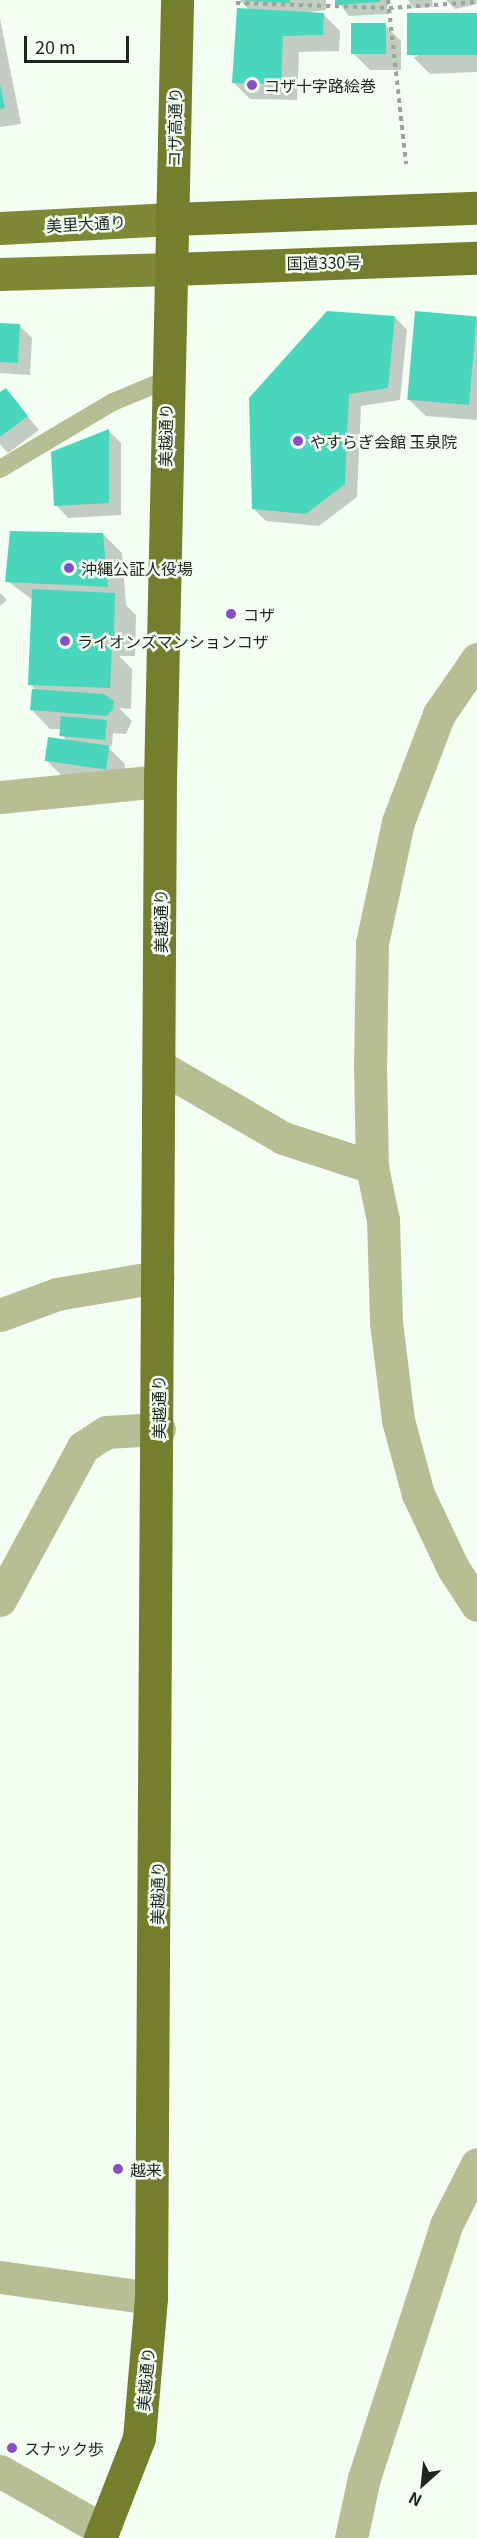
<!DOCTYPE html>
<html>
<head>
<meta charset="utf-8">
<style>
	body { margin:0 }
	#map { position:relative; width:477px; height:2538px; overflow:hidden; background:#f4fff4; font-family:Georgia,"Noto Sans JP",serif }
	div>[style] { position:absolute }
	[style*='--x'] { left:calc(var(--x)*1px); top:calc(var(--y)*1px); width:calc(var(--w)*1px); rotate:calc(var(--a)*1deg) }
	.shadow>* { inset:0; background:#0003 }
	.building>* { inset:0; background:#48d7bc; transform-origin:0 0 }
	.path>* { height:4px; margin-top:-2px; transform-origin:0; background:repeating-linear-gradient(90deg,#9aa59a 0 4.5px,transparent 0 9px) }
	.service>* { height:18px; margin:-9px; padding:0 9px; transform-origin:9px; border-radius:9px; background:#b7be94 }
	.minor>* { height:33px; margin:-16.5px; padding:0 16.5px; transform-origin:16.5px; border-radius:16.5px; background:#b7be94 }
	.primary>* { height:33px; margin:-16.5px; padding:0 16.5px; transform-origin:16.5px; border-radius:16.5px; background:#7f8935 }
	.trunk>* { height:33px; margin:-16.5px; padding:0 16.5px; transform-origin:16.5px; border-radius:16.5px; background:#757e2d }
	.dots>* { width:16px; height:16px; translate:-50% -50%; box-sizing:border-box; border:3px solid #f4fff4; border-radius:50% }
	span { translate:-50% -50%; white-space:nowrap; text-align:center; line-height:1.15; -webkit-text-stroke:5px #f4fff4; paint-order:stroke }
	.poi-label { font-size:16px; color:#1d271d }
	.left { translate:0 -50%; text-align:left }
	.street-label { font-size:16px; color:#1d271d }
	.north { position:absolute; left:393px; top:2454px; width:60px; height:60px; -webkit-text-stroke:4px #f4fff4; paint-order:stroke; rotate:207deg; font-size:16px; font-weight:700; line-height:24px; text-align:center; color:#1d271d }
	.north::after { content:''; display:block; margin:auto; width:21px; height:27px; background:#1d271d; clip-path:polygon(50% 0,100% 100%,50% 72%,0 100%) }
	.scale { position:absolute; left:24px; top:36px; width:105px; height:27px; box-sizing:border-box; border:3px solid #1d271d; border-top:0; padding-left:8px; font-size:18px; line-height:21px; white-space:nowrap; color:#1d271d; -webkit-text-stroke:4px #f4fff4; paint-order:stroke }
</style>
</head>
<body>
<div id="map">
	<div class="shadow">
		<i style="clip-path:polygon(240px 0,326px 0,326px 10px,302px 13px,323px 14px,340px 31px,339px 51px,299px 52px,297px 100px,250px 99px,233px 82px,249px 10px)"></i>
		<i style="clip-path:polygon(337px 0,387px 0,388px 14px,349px 16px)"></i>
		<i style="clip-path:polygon(408px 0,432px 0,433px 7px,414px 8px)"></i>
		<i style="clip-path:polygon(446px 0,477px 0,477px 4px,455px 9px)"></i>
		<i style="clip-path:polygon(477px 15px,477px 72px,430px 74px,414px 58px)"></i>
		<i style="clip-path:polygon(0 19px,21px 124px,0 127px)"></i>
		<i style="clip-path:polygon(385px 25px,401px 41px,401px 70px,370px 70px,353px 53px)"></i>
		<i style="clip-path:polygon(395px 317px,407px 330px,400px 400px,361px 406px,357px 497px,319px 526px,266px 521px,253px 508px)"></i>
		<i style="clip-path:polygon(477px 318px,477px 420px,426px 416px,409px 400px)"></i>
		<i style="clip-path:polygon(0 324px,19px 325px,32px 338px,30px 375px,0 373px)"></i>
		<i style="clip-path:polygon(6px 390px,39px 430px,8px 453px,0 444px,0 394px)"></i>
		<i style="clip-path:polygon(109px 431px,121px 443px,121px 515px,68px 518px,56px 505px)"></i>
		<i style="clip-path:polygon(103px 534px,122px 553px,126px 605px,136px 615px,135px 656px,119px 656px,132px 669px,131px 709px,119px 708px,132px 721px,126px 734px,113px 733px,112px 746px,107px 746px,125px 764px,123px 783px,63px 777px,47px 761px,66px 741px,61px 729px,50px 729px,32px 710px,37px 691px,30px 684px,33px 600px,7px 581px)"></i>
		<i style="clip-path:polygon(0 593px,7px 600px,0 606px)"></i>
	</div>
	<div class="building">
		<i style="clip-path:polygon(237px 0,290px 0,290px 3px)"></i>
		<i style="clip-path:polygon(335px 0,380px 0,380px 2px,335px 5px)"></i>
		<i style="clip-path:polygon(237px 8px,324px 13px,323px 35px,283px 36px,281px 84px,232px 83px)"></i>
		<i style="left:477px;top:13px;width:42px;height:70px;rotate:90deg"></i>
		<i style="left:351px;top:23px;width:35px;height:31px"></i>
		<i style="clip-path:polygon(0 84px,5px 108px,0 109px)"></i>
		<i style="clip-path:polygon(327px 311px,395px 316px,388px 388px,349px 394px,345px 484px,306px 514px,252px 509px,249px 398px)"></i>
		<i style="left:415px;top:311px;width:62px;height:89px;rotate:5deg"></i>
		<i style="left:0;top:323px;width:20px;height:39px;rotate:3deg"></i>
		<i style="clip-path:polygon(6px 388px,28px 416px,0 437px,0 392px)"></i>
		<i style="clip-path:polygon(109px 429px,109px 503px,54px 506px,51px 452px)"></i>
		<i style="clip-path:polygon(10px 531px,103px 533px,108px 587px,5px 582px)"></i>
		<i style="clip-path:polygon(32px 589px,115px 593px,114px 636px,101px 636px,100px 646px,112px 646px,110px 688px,28px 685px)"></i>
		<i style="clip-path:polygon(32px 689px,104px 694px,114px 701px,113px 709px,107px 716px,30px 710px)"></i>
		<i style="left:61px;top:716px;width:46px;height:20px;rotate:5deg"></i>
		<i style="left:48px;top:737px;width:62px;height:24px;rotate:8deg"></i>
	</div>
	<div class="path">
		<i style="--x:388;--y:0;--w:165;--a:83.7"></i>
		<i style="--x:236;--y:3;--w:153;--a:1.9"></i>
		<i style="--x:389;--y:8;--w:88;--a:-3.9"></i>
	</div>
	<div class="service">
		<i style="--x:0;--y:469;--w:131;--a:-30.7"></i>
		<i style="--x:113;--y:402;--w:57;--a:-22.5"></i>
	</div>
	<div class="minor">
		<i style="--x:477;--y:659;--w:67;--a:124.6"></i>
		<i style="--x:439;--y:714;--w:116;--a:110.8"></i>
		<i style="--x:398;--y:822;--w:124;--a:102.1"></i>
		<i style="--x:372;--y:943;--w:122;--a:90.9"></i>
		<i style="--x:370;--y:1065;--w:102;--a:88.9"></i>
		<i style="--x:372;--y:1167;--w:54;--a:78.3"></i>
		<i style="--x:383;--y:1220;--w:102;--a:88.3"></i>
		<i style="--x:386;--y:1322;--w:99;--a:83"></i>
		<i style="--x:398;--y:1420;--w:77;--a:74.9"></i>
		<i style="--x:418;--y:1494;--w:82;--a:64.7"></i>
		<i style="--x:453;--y:1568;--w:44;--a:57"></i>
		<i style="--x:0;--y:797;--w:161;--a:-5.7"></i>
		<i style="--x:159;--y:1066;--w:143;--a:30.1"></i>
		<i style="--x:283;--y:1138;--w:94;--a:18"></i>
		<i style="--x:0;--y:1315;--w:61;--a:-20.2"></i>
		<i style="--x:57;--y:1294;--w:102;--a:-9.6"></i>
		<i style="--x:0;--y:1600;--w:174;--a:-61.5"></i>
		<i style="--x:83;--y:1447;--w:27;--a:-33"></i>
		<i style="--x:106;--y:1432;--w:53;--a:-3.2"></i>
		<i style="--x:0;--y:2277;--w:152;--a:7.9"></i>
		<i style="--x:0;--y:2471;--w:119;--a:29.8"></i>
		<i style="--x:351;--y:2538;--w:61;--a:-77.8"></i>
		<i style="--x:364;--y:2478;--w:266;--a:-72"></i>
		<i style="--x:446;--y:2225;--w:68;--a:-63.1"></i>
	</div>
	<div class="primary">
		<i style="--x:0;--y:228;--w:171;--a:-3"></i>
		<i style="--x:0;--y:274;--w:171;--a:-1.7"></i>
	</div>
	<div class="trunk">
		<i style="--x:171;--y:219;--w:306;--a:-2.1"></i>
		<i style="--x:171;--y:269;--w:306;--a:-2.1"></i>
		<i style="--x:100;--y:2538;--w:107;--a:-68.7"></i>
		<i style="--x:139;--y:2438;--w:141;--a:-85.1"></i>
		<i style="--x:151;--y:2298;--w:1517;--a:-89.66"></i>
		<i style="--x:160;--y:781;--w:781;--a:-88.75"></i>
	</div>
	<div class="dots">
		<i style="left:252px;top:85px;background:#874fc6"></i>
		<i style="left:298px;top:441px;background:#874fc6"></i>
		<i style="left:69px;top:568px;background:#874fc6"></i>
		<i style="left:231px;top:614px;background:#874fc6"></i>
		<i style="left:65px;top:641px;background:#874fc6"></i>
		<i style="left:118px;top:2169px;background:#874fc6"></i>
		<i style="left:12px;top:2448px;background:#874fc6"></i>
	</div>
	<div class="poi-label">
		<span class="left" style="left:264px;top:85px">コザ十字路絵巻</span>
		<span class="left" style="left:310px;top:441px">やすらぎ会館 玉泉院</span>
		<span class="left" style="left:81px;top:568px">沖縄公証人役場</span>
		<span class="left" style="left:243px;top:614px">コザ</span>
		<span class="left" style="left:77px;top:641px">ライオンズマンションコザ</span>
		<span class="left" style="left:130px;top:2169px">越来</span>
		<span class="left" style="left:24px;top:2448px">スナック歩</span>
	</div>
	<div class="street-label">
		<span style="left:174px;top:127px;rotate:-89deg">コザ高通り</span>
		<span style="left:86px;top:223px;rotate:-3deg">美里大通り</span>
		<span style="left:324px;top:262px;rotate:-1deg">国道330号</span>
		<span style="left:165px;top:435px;rotate:-89deg">美越通り</span>
		<span style="left:160px;top:921px;rotate:-90deg">美越通り</span>
		<span style="left:158px;top:1407px;rotate:-90deg">美越通り</span>
		<span style="left:157px;top:1893px;rotate:-89deg">美越通り</span>
		<span style="left:145px;top:2379px;rotate:-85deg">美越通り</span>
	</div>
	<div class="north">N</div>
	<div class="scale">20 m</div>
</div>
</body>
</html>
